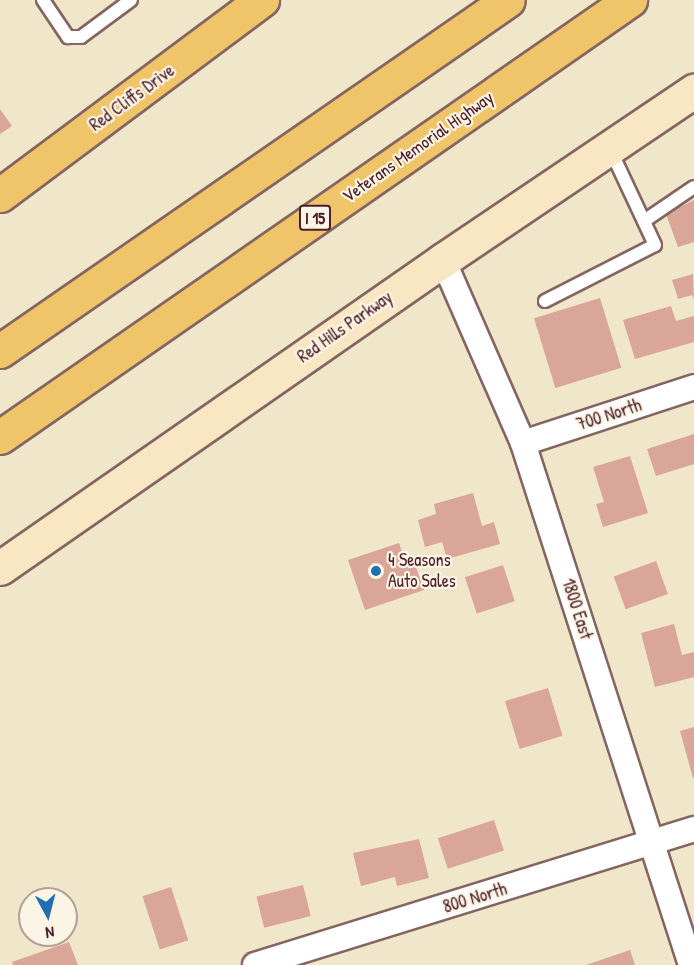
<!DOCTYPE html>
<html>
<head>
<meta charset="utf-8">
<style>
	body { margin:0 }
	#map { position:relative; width:694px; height:965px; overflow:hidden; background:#f0e6c9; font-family:"Patrick Hand",sans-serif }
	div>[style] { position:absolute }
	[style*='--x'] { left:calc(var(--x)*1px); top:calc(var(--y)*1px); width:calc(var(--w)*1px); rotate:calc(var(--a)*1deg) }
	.building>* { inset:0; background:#d9a699; transform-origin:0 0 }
	.roads { filter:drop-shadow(2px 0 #846562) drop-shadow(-2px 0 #846562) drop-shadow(0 2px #846562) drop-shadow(0 -2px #846562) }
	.lane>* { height:12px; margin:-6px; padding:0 6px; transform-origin:6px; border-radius:6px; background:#fff }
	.street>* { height:24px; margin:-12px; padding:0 12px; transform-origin:12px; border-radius:12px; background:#fff }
	.secondary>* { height:33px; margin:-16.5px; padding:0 16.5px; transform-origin:16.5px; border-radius:16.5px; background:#f9e7c3 }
	.primary>* { height:33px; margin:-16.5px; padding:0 16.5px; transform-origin:16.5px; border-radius:16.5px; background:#f0c469 }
	.highway>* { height:33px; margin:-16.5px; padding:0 16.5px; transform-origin:16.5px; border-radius:16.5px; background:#f0c469 }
	.dots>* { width:16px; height:16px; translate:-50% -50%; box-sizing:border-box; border:3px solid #fcf5e5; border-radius:50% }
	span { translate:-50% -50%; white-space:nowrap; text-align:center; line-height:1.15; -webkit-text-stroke:4.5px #fcf5e5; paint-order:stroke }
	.shield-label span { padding:2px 4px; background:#fcf5e5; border:2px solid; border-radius:4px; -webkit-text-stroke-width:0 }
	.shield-label { font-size:16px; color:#4a1f2b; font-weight:700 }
	.street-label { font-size:18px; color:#4a1f2b }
	.poi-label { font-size:18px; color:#4a1f2b }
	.left { translate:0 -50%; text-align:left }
	.north { position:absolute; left:18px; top:887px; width:60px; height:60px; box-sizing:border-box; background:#fcf5e5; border:2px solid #b59f9b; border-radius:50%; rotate:173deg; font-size:16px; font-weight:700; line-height:24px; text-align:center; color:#4a1f2b }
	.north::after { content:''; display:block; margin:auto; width:21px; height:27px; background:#1f6fb2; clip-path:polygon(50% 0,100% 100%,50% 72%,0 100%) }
</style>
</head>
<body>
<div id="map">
	<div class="building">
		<i style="clip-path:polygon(0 109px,12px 126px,0 134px)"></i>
		<i style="clip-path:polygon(694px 200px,694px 242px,678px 247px,666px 214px)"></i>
		<i style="clip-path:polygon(693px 274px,694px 299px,692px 295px,678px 299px,672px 280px)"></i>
		<i style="left:600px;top:298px;width:73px;height:69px;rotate:73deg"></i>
		<i style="clip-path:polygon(671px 306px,676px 321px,694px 316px,694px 342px,635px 359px,623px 320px)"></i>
		<i style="clip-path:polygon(694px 434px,694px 464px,656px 476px,647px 449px)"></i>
		<i style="clip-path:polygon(630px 456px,648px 513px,603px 527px,596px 504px,604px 502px,593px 467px)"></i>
		<i style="clip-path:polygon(473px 493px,482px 526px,494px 522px,500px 544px,447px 559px,442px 542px,425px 547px,418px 520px,436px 514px,434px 504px)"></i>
		<i style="clip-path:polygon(399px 543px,407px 566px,415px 564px,424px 590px,365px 610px,348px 560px)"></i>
		<i style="left:656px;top:561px;width:35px;height:45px;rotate:70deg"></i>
		<i style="left:503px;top:565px;width:38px;height:40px;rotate:72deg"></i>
		<i style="clip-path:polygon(674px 624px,682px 655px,694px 652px,694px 677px,655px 687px,641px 633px)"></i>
		<i style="left:548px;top:688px;width:50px;height:45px;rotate:73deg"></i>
		<i style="clip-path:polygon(694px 727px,694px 778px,693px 778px,680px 731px)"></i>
		<i style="left:494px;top:820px;width:32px;height:59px;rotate:72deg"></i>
		<i style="clip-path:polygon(419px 839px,429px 878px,397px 886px,395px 877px,361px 886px,353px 853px)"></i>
		<i style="left:303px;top:885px;width:32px;height:48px;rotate:76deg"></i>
		<i style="left:171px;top:887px;width:56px;height:30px;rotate:72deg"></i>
		<i style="clip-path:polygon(69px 942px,78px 965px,13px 965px,12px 962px)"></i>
		<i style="clip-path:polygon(630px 950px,635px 965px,586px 965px)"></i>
	</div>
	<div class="roads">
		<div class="lane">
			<i style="--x:43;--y:0;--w:45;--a:56"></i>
			<i style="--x:68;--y:37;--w:13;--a:0"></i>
			<i style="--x:81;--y:37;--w:62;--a:-36.5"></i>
			<i style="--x:644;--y:221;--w:60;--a:-34.2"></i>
			<i style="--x:545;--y:301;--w:123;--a:-27"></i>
			<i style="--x:655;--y:245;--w:106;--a:-115.1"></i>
		</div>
		<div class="street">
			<i style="--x:443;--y:260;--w:200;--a:66.4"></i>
			<i style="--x:523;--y:443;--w:548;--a:72.16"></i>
			<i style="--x:523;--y:443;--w:180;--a:-18.1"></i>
			<i style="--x:255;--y:965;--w:460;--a:-17.2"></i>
		</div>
		<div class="secondary">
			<i style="--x:0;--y:568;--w:540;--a:-34.81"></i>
			<i style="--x:443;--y:260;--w:303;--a:-34"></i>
		</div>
		<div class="primary">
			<i style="--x:0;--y:195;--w:327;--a:-36.7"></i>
		</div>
		<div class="highway">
			<i style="--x:0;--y:351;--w:617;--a:-34.64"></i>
			<i style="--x:0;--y:437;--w:767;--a:-34.75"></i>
		</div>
	</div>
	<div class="dots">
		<i style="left:376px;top:571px;background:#1f6fb2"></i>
	</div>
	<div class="shield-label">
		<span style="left:315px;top:218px">I 15</span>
	</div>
	<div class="street-label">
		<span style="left:132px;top:98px;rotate:-36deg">Red Cliffs Drive</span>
		<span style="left:418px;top:147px;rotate:-35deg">Veterans Memorial Highway</span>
		<span style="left:345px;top:327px;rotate:-35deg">Red Hills Parkway</span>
		<span style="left:609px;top:415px;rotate:-18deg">700 North</span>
		<span style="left:577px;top:609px;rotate:72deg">1800 East</span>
		<span style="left:475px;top:898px;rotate:-17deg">800 North</span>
	</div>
	<div class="poi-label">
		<span class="left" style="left:388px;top:571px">4 Seasons<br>Auto Sales</span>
	</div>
	<div class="north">N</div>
</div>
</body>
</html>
